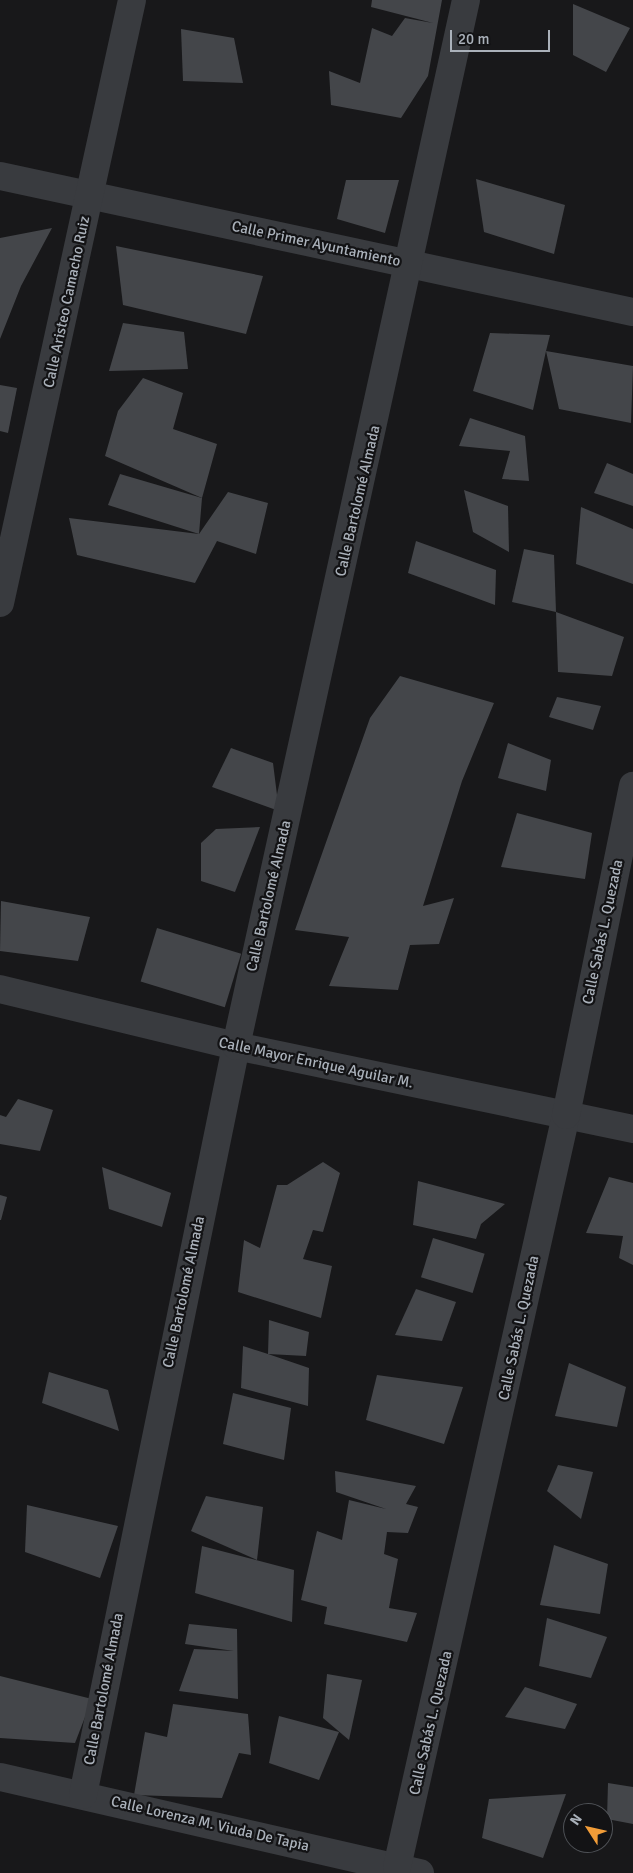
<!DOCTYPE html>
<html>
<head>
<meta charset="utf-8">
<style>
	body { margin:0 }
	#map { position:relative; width:633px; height:1873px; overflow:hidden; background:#18181a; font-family:Signika,sans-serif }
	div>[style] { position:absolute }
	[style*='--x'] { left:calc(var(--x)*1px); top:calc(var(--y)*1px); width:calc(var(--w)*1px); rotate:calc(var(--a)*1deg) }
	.building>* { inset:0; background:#44464a; transform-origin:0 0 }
	.minor>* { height:28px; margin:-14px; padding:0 14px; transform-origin:14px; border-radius:14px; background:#393b3f }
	span { translate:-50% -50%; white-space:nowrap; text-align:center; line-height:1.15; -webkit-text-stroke:4.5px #131315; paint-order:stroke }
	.street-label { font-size:15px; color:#aab1ba }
	.north { position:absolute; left:563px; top:1803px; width:50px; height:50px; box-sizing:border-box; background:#131315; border:1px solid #4f5257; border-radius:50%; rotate:305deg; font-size:14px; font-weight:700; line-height:20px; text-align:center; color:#aab1ba }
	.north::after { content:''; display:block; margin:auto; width:18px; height:22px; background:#f29d38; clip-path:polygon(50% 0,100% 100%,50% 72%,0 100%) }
	.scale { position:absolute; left:450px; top:30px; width:100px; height:22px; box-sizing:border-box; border:2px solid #aab1ba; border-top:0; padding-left:6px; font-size:15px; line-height:18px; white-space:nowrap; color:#aab1ba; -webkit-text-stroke:4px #131315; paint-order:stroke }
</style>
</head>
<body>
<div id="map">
	<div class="building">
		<i style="clip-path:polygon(372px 0,442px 0,428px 76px,401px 118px,331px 105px,329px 71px,360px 83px,372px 28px,392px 36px,405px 18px,433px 23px,371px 7px)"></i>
		<i style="clip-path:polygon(573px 4px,630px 28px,606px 72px,573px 55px)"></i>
		<i style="clip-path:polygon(181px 29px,234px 38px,243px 83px,183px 81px)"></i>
		<i style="clip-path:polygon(476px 179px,565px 205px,554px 254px,484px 232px)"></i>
		<i style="clip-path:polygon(346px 180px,399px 180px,385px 233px,337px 219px)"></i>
		<i style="clip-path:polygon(52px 228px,21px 286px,0 339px,0 238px)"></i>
		<i style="clip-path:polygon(116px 246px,263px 276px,246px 334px,123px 305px)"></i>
		<i style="clip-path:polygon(123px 323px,184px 332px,188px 369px,109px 371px)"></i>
		<i style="clip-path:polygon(490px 333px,550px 335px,546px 351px,633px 366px,631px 423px,559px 409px,546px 351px,533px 410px,473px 391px)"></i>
		<i style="clip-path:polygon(143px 378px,183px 393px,173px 429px,217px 444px,202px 498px,105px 456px,118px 411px)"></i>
		<i style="clip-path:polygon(0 385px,17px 388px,8px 433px,0 431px)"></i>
		<i style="clip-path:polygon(470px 418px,525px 436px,529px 481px,502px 479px,510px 451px,459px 446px)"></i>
		<i style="clip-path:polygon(607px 463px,633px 474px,633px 506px,594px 493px)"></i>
		<i style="clip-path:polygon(120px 474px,202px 498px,199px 534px,108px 505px)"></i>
		<i style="clip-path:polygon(464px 490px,508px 506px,509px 552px,473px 532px)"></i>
		<i style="clip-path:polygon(228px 492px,268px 503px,256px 554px,217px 541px,195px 583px,77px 555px,69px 518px,199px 534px)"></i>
		<i style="clip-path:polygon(581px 507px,633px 529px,633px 584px,576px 564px)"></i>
		<i style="clip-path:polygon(416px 541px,496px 570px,495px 605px,408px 573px)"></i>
		<i style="clip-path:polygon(524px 549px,554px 555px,556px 612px,512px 602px)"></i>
		<i style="clip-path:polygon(556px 612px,624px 637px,612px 676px,558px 672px)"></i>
		<i style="clip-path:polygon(400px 676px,494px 703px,462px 781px,423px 906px,454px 898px,439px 944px,410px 945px,398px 990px,329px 986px,349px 937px,295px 930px,370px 718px)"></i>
		<i style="clip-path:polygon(557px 697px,601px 706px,593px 730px,549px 717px)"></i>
		<i style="clip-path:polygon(508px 743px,551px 760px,546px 791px,498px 778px)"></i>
		<i style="clip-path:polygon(231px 748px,273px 763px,279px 811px,212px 787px)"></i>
		<i style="clip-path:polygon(517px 813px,592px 833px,585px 879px,501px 867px)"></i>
		<i style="clip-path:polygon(260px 827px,235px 892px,201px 881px,201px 843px,216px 829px)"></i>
		<i style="clip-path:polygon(1px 901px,90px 917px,78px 961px,0 951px)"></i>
		<i style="left:157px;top:928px;width:88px;height:56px;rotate:17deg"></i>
		<i style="clip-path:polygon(18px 1099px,53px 1110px,40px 1151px,0 1144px,0 1115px,6px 1117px)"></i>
		<i style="clip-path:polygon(323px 1162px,340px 1173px,323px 1232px,313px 1230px,303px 1259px,332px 1266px,321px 1318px,238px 1292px,244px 1240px,260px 1248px,277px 1185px,287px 1185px)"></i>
		<i style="clip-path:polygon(102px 1167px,171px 1193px,162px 1227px,109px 1209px)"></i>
		<i style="clip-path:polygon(609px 1177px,633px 1183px,633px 1265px,619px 1258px,623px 1236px,586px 1233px)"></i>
		<i style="clip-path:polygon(418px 1181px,505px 1204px,481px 1224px,476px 1239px,413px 1225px)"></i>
		<i style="clip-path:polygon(0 1195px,7px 1197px,1px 1220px,0 1220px)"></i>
		<i style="left:433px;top:1238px;width:54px;height:41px;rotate:17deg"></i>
		<i style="clip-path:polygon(416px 1289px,456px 1302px,442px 1341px,395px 1335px)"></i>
		<i style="clip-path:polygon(269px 1320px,309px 1332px,306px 1356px,268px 1354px,309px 1368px,308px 1406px,241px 1388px,243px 1346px,268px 1354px)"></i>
		<i style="clip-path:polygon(569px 1363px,626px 1387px,617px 1427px,555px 1416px)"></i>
		<i style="clip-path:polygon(49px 1372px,108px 1390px,119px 1431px,42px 1403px)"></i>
		<i style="clip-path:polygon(377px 1375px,463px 1387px,444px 1444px,366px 1420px)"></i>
		<i style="clip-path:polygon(233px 1393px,291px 1408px,284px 1460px,223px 1444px)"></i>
		<i style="clip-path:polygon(558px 1465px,593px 1472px,581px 1519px,547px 1491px)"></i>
		<i style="clip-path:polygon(335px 1471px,416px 1486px,406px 1504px,418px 1507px,408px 1533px,387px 1532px,384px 1554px,398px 1559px,389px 1608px,417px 1613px,407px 1642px,324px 1624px,327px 1607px,301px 1600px,317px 1531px,342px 1540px,349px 1500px,386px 1509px,336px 1492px)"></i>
		<i style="clip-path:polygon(206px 1496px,263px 1507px,257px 1560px,191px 1531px)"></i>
		<i style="clip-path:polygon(27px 1505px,118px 1526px,100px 1578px,25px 1552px)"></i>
		<i style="clip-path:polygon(554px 1545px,608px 1564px,600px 1614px,540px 1605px)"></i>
		<i style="clip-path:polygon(202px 1546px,294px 1570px,292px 1622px,195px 1593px)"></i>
		<i style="clip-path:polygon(547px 1618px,607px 1637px,591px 1678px,539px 1666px)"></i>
		<i style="clip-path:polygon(189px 1624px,237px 1629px,238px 1699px,179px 1691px,194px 1649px,234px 1651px,185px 1644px)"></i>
		<i style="clip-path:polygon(327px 1674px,362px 1680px,349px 1740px,323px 1718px)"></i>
		<i style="clip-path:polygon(0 1676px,92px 1699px,75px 1743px,0 1738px)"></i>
		<i style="clip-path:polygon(525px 1687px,577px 1704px,565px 1729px,505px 1717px)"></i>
		<i style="clip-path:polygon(173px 1704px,248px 1714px,251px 1755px,239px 1753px,222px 1798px,134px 1795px,145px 1732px,167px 1737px)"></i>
		<i style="clip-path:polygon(279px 1716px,339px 1732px,319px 1780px,269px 1763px)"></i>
		<i style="clip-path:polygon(608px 1783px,633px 1787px,633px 1824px,607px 1819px)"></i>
		<i style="clip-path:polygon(566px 1794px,543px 1858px,482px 1838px,489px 1799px)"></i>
	</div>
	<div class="minor">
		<i style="--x:0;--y:176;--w:647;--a:12.13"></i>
		<i style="--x:0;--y:603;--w:617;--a:-77.65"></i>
		<i style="--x:0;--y:989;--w:243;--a:13.6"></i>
		<i style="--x:236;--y:1046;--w:406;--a:11.8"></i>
		<i style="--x:0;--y:1777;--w:431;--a:12.9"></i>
		<i style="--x:83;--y:1795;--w:764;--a:-78.45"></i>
		<i style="--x:236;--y:1046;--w:1071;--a:-77.6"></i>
		<i style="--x:397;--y:1867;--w:771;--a:-77.33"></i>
		<i style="--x:566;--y:1115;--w:336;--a:-78.5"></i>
	</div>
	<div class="street-label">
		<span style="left:316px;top:244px;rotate:12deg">Calle Primer Ayuntamiento</span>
		<span style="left:67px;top:302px;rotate:-78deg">Calle Aristeo Camacho Ruiz</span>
		<span style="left:358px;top:501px;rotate:-77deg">Calle Bartolomé Almada</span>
		<span style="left:269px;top:896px;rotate:-77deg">Calle Bartolomé Almada</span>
		<span style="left:603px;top:932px;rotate:-78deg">Calle Sabás L. Quezada</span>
		<span style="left:316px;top:1063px;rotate:12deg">Calle Mayor Enrique Aguilar M.</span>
		<span style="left:184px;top:1292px;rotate:-78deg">Calle Bartolomé Almada</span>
		<span style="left:519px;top:1328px;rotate:-78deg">Calle Sabás L. Quezada</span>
		<span style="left:104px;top:1689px;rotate:-79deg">Calle Bartolomé Almada</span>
		<span style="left:431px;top:1723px;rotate:-77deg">Calle Sabás L. Quezada</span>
		<span style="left:210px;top:1824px;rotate:13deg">Calle Lorenza M. Viuda De Tapia</span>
	</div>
	<div class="north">N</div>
	<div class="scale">20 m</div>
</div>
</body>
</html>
